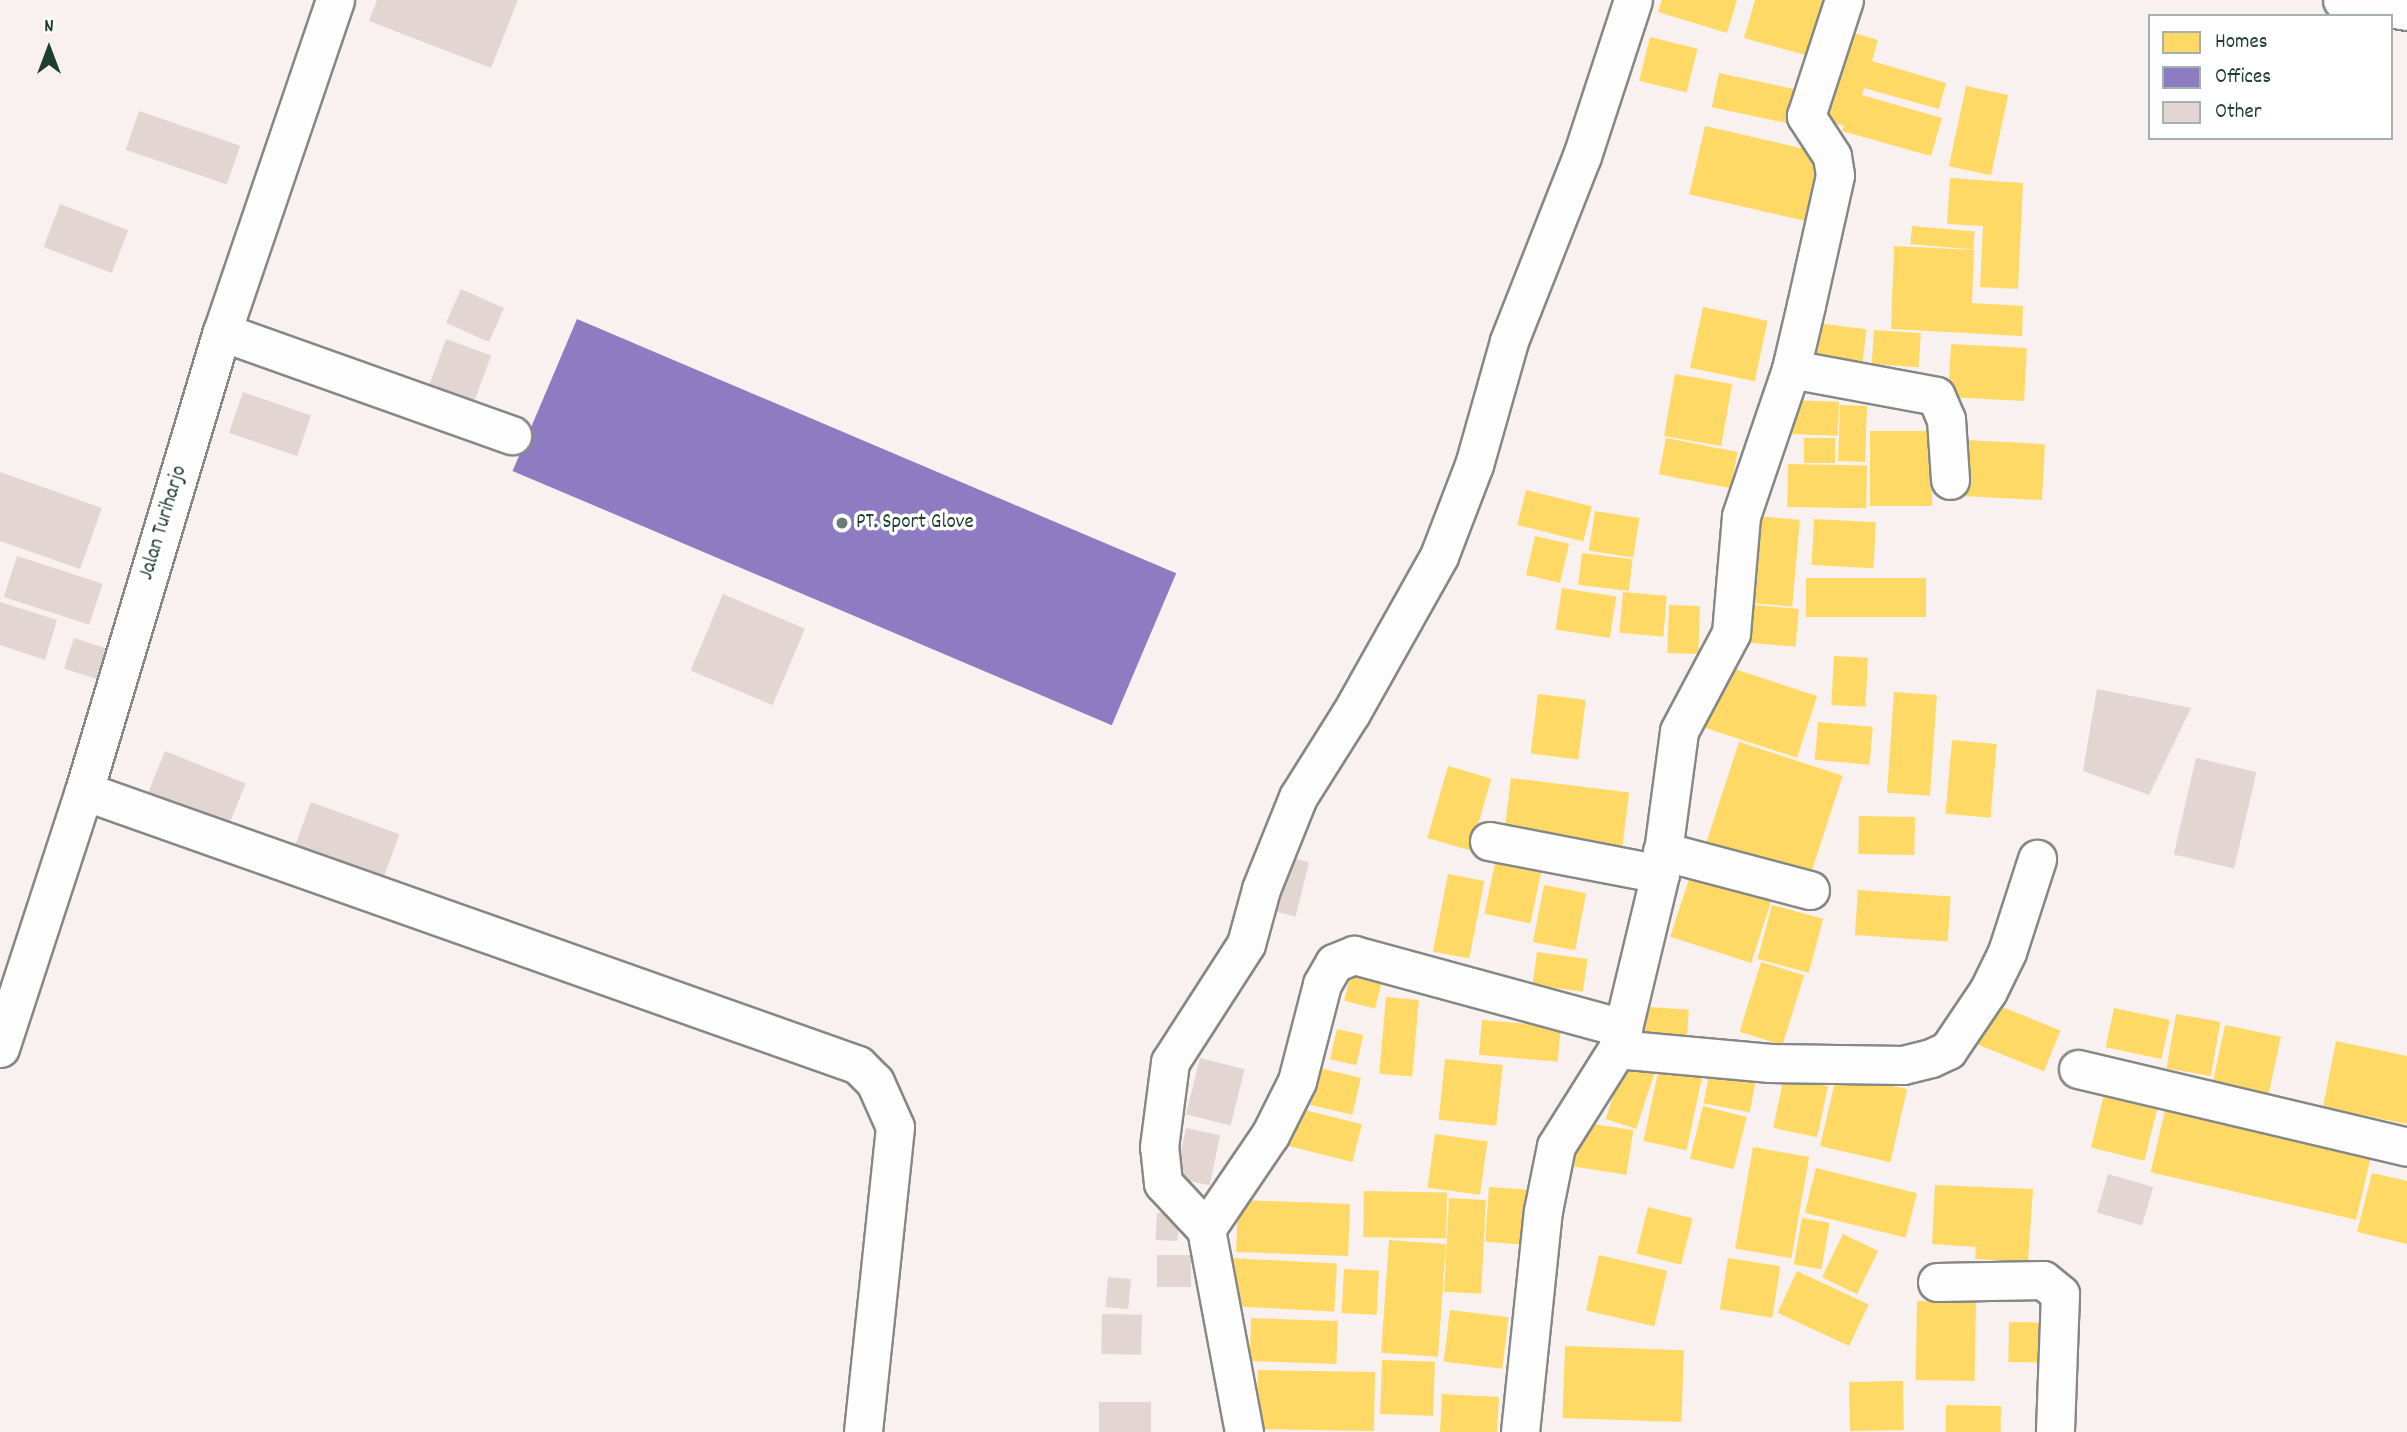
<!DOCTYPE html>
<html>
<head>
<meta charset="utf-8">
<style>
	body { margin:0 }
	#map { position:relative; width:2407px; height:1432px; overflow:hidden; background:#f8f1f0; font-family:Dekko,sans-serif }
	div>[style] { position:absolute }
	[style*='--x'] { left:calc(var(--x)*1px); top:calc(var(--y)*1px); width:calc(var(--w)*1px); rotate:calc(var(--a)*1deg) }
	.homes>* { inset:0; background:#ffd966; transform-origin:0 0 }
	.offices>* { inset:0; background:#8e7cc3; transform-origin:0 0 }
	.building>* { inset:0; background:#e3d5d1; transform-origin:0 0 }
	.roads { filter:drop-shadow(2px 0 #868886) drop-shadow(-2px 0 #868886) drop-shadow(0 2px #868886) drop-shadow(0 -2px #868886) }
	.minor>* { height:37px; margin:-18.5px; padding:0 18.5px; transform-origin:18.5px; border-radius:18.5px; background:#fefdfd }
	.dots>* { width:19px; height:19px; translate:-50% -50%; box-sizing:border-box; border:4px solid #fff; border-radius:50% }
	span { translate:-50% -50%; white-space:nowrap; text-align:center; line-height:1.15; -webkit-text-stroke:7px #fff; paint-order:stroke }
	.street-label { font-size:21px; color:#1f3d34 }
	.poi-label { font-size:21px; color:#1f3d34 }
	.left { translate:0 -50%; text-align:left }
	.legend { position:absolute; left:2148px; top:14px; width:245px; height:126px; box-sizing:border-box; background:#fff; border:2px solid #a5b1ae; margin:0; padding:9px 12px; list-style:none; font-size:21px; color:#1f3d34 }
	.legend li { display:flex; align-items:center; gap:14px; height:35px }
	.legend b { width:35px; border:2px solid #a5b1ae }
	.north { position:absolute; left:14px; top:14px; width:70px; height:70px; -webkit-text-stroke:5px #fff; paint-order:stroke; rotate:0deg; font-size:19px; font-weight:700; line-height:28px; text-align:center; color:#1f3d34 }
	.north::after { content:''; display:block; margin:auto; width:24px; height:32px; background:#1f3d34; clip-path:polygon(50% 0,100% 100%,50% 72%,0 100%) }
</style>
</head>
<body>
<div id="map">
	<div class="homes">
		<i style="clip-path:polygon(1662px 0,1737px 0,1727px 33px,1658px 12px)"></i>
		<i style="clip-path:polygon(1755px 0,1836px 0,1820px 59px,1744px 38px)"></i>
		<i style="clip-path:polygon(1844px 30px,1878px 40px,1872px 61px,1946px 83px,1939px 109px,1864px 88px,1862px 95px,1942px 118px,1931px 156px,1842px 131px,1844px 126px,1818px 118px)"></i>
		<i style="left:1650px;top:37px;width:49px;height:45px;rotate:14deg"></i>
		<i style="left:1719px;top:73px;width:87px;height:35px;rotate:12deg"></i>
		<i style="left:1966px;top:86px;width:43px;height:82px;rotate:12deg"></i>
		<i style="left:1705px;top:126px;width:124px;height:70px;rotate:13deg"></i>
		<i style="clip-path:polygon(1950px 178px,2023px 183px,2018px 289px,1980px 287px,1983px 226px,1947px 224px)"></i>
		<i style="left:1912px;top:226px;width:63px;height:18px;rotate:5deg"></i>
		<i style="clip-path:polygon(1894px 246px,1974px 250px,1972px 303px,2023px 306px,2022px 336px,1891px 329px)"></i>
		<i style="left:1703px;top:307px;width:66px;height:62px;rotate:12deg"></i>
		<i style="left:1816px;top:323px;width:51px;height:44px;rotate:7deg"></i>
		<i style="left:1874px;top:330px;width:47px;height:34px;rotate:4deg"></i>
		<i style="left:1951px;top:344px;width:76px;height:53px;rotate:3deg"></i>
		<i style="left:1675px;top:374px;width:58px;height:63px;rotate:10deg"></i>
		<i style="left:1791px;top:400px;width:48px;height:34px;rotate:2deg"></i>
		<i style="left:1840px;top:405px;width:27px;height:56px;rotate:2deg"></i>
		<i style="left:1870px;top:431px;width:62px;height:75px"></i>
		<i style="left:1666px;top:438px;width:73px;height:37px;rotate:11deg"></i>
		<i style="left:1804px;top:438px;width:31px;height:25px"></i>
		<i style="left:1966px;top:440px;width:79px;height:56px;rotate:3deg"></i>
		<i style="left:1788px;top:464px;width:79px;height:43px;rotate:1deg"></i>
		<i style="left:1526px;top:490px;width:68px;height:36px;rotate:14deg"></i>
		<i style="left:1595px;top:511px;width:45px;height:40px;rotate:9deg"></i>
		<i style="left:1756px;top:516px;width:44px;height:87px;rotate:5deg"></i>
		<i style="left:1814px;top:519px;width:62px;height:46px;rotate:3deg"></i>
		<i style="left:1535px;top:536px;width:35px;height:40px;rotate:13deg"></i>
		<i style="left:1582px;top:553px;width:51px;height:32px;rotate:7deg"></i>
		<i style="left:1806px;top:578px;width:120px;height:39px"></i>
		<i style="left:1562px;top:588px;width:55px;height:42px;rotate:9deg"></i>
		<i style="left:1623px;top:592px;width:44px;height:41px;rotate:5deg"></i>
		<i style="left:1743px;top:604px;width:56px;height:38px;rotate:5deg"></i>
		<i style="left:1669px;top:605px;width:31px;height:48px;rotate:2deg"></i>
		<i style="left:1834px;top:656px;width:34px;height:49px;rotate:3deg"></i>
		<i style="left:1722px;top:665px;width:100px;height:65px;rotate:18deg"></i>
		<i style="left:1894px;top:692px;width:43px;height:101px;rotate:4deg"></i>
		<i style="left:1538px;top:694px;width:48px;height:60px;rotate:7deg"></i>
		<i style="left:1818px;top:722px;width:55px;height:38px;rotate:5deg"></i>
		<i style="left:1952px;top:740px;width:45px;height:74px;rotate:5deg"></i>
		<i style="left:1739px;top:742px;width:109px;height:113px;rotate:18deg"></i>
		<i style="left:1448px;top:766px;width:45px;height:75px;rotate:16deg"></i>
		<i style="left:1511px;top:778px;width:119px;height:57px;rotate:7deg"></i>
		<i style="left:1859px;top:816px;width:56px;height:38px;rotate:1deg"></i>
		<i style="left:1497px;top:854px;width:47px;height:61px;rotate:12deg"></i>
		<i style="left:1691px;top:873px;width:85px;height:67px;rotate:18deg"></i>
		<i style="left:1448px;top:874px;width:37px;height:79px;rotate:11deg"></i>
		<i style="left:1544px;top:885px;width:43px;height:58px;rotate:11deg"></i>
		<i style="left:1858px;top:890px;width:93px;height:45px;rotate:4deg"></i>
		<i style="left:1772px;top:905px;width:53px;height:56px;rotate:15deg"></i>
		<i style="left:1537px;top:952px;width:51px;height:33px;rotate:8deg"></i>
		<i style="left:1354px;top:961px;width:32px;height:41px;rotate:14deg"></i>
		<i style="left:1761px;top:962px;width:45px;height:73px;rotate:17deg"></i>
		<i style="left:1386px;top:997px;width:33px;height:77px;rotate:5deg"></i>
		<i style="left:1990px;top:1002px;width:76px;height:44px;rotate:22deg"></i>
		<i style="left:1637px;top:1006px;width:52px;height:34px;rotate:4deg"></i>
		<i style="left:2114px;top:1008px;width:57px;height:40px;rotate:12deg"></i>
		<i style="left:2176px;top:1014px;width:45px;height:55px;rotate:10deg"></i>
		<i style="left:1482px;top:1020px;width:79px;height:35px;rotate:5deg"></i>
		<i style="left:2225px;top:1025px;width:57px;height:58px;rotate:12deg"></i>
		<i style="left:1337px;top:1029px;width:27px;height:31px;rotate:13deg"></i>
		<i style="clip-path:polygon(2336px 1041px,2407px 1056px,2407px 1124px,2323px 1107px)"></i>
		<i style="left:1662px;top:1054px;width:44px;height:89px;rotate:12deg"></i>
		<i style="left:1445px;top:1059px;width:58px;height:61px;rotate:6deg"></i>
		<i style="left:1624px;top:1063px;width:32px;height:59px;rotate:18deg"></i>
		<i style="left:1711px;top:1065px;width:47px;height:39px;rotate:11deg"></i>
		<i style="left:1319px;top:1068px;width:43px;height:38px;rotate:13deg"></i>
		<i style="left:1837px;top:1073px;width:72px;height:75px;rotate:13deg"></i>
		<i style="left:1784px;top:1077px;width:45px;height:52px;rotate:12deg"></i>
		<i style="left:2104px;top:1095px;width:55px;height:54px;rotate:14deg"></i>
		<i style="left:1703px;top:1106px;width:45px;height:54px;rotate:14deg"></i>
		<i style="left:1293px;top:1107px;width:71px;height:39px;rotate:14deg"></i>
		<i style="left:2165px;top:1110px;width:211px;height:64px;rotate:13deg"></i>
		<i style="left:1581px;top:1122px;width:53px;height:45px;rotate:9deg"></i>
		<i style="left:1435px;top:1134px;width:53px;height:54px;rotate:8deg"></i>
		<i style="left:1753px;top:1147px;width:57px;height:103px;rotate:10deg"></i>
		<i style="left:1816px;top:1168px;width:104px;height:46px;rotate:14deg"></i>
		<i style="clip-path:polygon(2372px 1173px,2407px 1181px,2407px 1244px,2357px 1232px)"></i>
		<i style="clip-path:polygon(1935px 1185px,2033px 1189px,2028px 1262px,1975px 1259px,1976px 1247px,1932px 1244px)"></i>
		<i style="left:1489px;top:1187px;width:44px;height:55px;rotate:4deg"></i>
		<i style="left:1364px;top:1191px;width:83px;height:46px;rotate:1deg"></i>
		<i style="left:1449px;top:1198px;width:37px;height:94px;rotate:3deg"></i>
		<i style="left:1238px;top:1200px;width:112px;height:52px;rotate:2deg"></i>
		<i style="left:1648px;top:1207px;width:46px;height:48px;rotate:14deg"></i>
		<i style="left:1802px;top:1218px;width:28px;height:47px;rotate:10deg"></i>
		<i style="left:1843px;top:1234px;width:39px;height:48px;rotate:26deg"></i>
		<i style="left:1389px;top:1240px;width:57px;height:113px;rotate:4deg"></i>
		<i style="left:1599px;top:1255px;width:70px;height:57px;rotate:13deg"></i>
		<i style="left:1230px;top:1258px;width:107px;height:48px;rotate:3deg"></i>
		<i style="left:1728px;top:1258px;width:53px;height:52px;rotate:9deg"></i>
		<i style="left:1344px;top:1269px;width:35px;height:44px;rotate:3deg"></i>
		<i style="left:1797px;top:1271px;width:79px;height:46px;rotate:25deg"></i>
		<i style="left:1917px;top:1301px;width:59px;height:79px;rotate:1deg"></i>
		<i style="left:1450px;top:1310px;width:59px;height:52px;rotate:7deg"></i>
		<i style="left:1251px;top:1318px;width:87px;height:43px;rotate:2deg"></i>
		<i style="left:2009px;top:1322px;width:39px;height:40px;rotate:1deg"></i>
		<i style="left:1565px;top:1346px;width:119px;height:72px;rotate:2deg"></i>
		<i style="left:1382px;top:1360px;width:53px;height:54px;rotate:2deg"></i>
		<i style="left:1258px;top:1370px;width:117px;height:59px;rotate:1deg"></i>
		<i style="left:1903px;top:1381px;width:49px;height:54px;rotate:89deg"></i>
		<i style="left:1442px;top:1394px;width:57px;height:38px;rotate:3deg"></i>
		<i style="left:1946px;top:1405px;width:55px;height:27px;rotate:1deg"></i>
	</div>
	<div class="offices">
		<i style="left:577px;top:319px;width:651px;height:165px;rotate:23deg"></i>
	</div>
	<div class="building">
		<i style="clip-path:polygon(377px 0,518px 0,491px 68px,369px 21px)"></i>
		<i style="left:139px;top:111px;width:107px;height:41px;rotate:19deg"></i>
		<i style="left:60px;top:204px;width:73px;height:46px;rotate:21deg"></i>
		<i style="left:461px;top:289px;width:47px;height:37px;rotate:24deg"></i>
		<i style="left:446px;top:339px;width:48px;height:55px;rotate:20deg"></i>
		<i style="left:243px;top:392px;width:72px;height:43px;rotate:19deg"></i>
		<i style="clip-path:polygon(0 472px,102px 508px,80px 569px,0 541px)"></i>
		<i style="left:17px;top:556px;width:90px;height:43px;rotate:18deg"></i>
		<i style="left:723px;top:594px;width:89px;height:83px;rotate:23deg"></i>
		<i style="clip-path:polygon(0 602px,57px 620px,45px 660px,0 645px)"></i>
		<i style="left:74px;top:638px;width:46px;height:32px;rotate:18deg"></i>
		<i style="clip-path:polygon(2097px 689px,2191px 708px,2149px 795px,2083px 771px)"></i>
		<i style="left:165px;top:751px;width:87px;height:45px;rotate:22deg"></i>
		<i style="left:2196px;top:758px;width:62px;height:99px;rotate:13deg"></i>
		<i style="left:311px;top:802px;width:94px;height:51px;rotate:20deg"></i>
		<i style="left:1280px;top:855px;width:30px;height:56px;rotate:14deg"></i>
		<i style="left:1200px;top:1058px;width:46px;height:58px;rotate:14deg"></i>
		<i style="left:1186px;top:1128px;width:35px;height:51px;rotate:12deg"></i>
		<i style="left:2108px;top:1174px;width:47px;height:40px;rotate:16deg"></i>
		<i style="left:1157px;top:1213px;width:22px;height:27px;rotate:3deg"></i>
		<i style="left:1157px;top:1255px;width:34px;height:32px"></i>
		<i style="left:1108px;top:1277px;width:23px;height:30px;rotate:5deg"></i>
		<i style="left:1102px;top:1314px;width:40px;height:40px;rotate:1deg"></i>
		<i style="left:1099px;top:1402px;width:52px;height:30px"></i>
	</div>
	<div class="roads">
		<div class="minor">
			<i style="--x:2342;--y:0;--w:66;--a:9.6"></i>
			<i style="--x:222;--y:332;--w:308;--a:19.6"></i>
			<i style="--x:1791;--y:369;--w:147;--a:10.5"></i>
			<i style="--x:1936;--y:396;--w:25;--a:67"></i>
			<i style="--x:1946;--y:419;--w:61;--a:86.2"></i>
			<i style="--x:84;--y:791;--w:821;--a:19.49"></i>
			<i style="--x:858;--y:1065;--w:24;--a:45"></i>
			<i style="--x:875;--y:1082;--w:49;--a:66"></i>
			<i style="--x:895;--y:1127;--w:307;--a:96"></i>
			<i style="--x:1489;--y:841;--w:174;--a:10.9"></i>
			<i style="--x:1662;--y:851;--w:153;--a:14.8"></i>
			<i style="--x:0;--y:1048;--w:270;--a:-71.9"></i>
			<i style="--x:84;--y:791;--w:479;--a:-73.3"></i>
			<i style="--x:222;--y:332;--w:351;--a:-71.2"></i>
			<i style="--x:1617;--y:1049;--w:154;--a:5.2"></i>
			<i style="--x:1770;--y:1063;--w:133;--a:0.9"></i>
			<i style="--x:1903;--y:1065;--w:29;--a:-14"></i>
			<i style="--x:1931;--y:1058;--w:19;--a:-25"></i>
			<i style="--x:1948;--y:1050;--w:71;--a:-55.9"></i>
			<i style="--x:1988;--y:991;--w:43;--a:-64"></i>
			<i style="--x:2007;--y:952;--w:98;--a:-72.1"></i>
			<i style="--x:2078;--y:1069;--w:338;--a:13.3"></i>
			<i style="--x:1206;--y:1229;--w:63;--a:-133.1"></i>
			<i style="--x:1163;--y:1183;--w:36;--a:-96"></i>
			<i style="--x:1159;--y:1147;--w:86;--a:-82.6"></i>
			<i style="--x:1170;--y:1062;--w:140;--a:-57.2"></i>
			<i style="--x:1246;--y:944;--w:57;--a:-74.7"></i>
			<i style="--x:1261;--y:889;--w:99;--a:-68.1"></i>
			<i style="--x:1298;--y:797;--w:99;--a:-57.8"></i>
			<i style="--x:1351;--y:713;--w:180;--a:-60.7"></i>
			<i style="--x:1439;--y:556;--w:97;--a:-69"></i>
			<i style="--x:1474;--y:465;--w:129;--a:-74.2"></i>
			<i style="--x:1509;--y:341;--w:199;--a:-68.5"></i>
			<i style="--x:1582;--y:156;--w:164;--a:-71.9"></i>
			<i style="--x:1937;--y:1282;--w:106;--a:-1.1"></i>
			<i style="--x:2043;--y:1280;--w:22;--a:39"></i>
			<i style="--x:2060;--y:1294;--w:138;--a:92.1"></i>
			<i style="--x:1244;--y:1432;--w:207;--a:-100.6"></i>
			<i style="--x:1206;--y:1229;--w:114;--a:-55.8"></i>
			<i style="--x:1270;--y:1135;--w:60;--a:-63.4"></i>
			<i style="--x:1297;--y:1081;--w:100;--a:-75.5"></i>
			<i style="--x:1322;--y:984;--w:24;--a:-60"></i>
			<i style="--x:1334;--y:963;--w:22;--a:-22"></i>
			<i style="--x:1354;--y:955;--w:279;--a:15.2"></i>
			<i style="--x:1520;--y:1432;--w:222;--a:-84.1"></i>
			<i style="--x:1543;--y:1211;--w:66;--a:-78.7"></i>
			<i style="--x:1556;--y:1146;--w:115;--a:-57.8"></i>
			<i style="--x:1617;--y:1049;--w:22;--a:-74"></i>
			<i style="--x:1623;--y:1028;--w:158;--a:-76.5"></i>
			<i style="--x:1660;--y:874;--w:144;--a:-82.4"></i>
			<i style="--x:1679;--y:731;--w:111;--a:-62"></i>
			<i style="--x:1731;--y:633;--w:117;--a:-85.1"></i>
			<i style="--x:1741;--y:516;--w:155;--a:-71.2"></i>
			<i style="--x:1791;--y:369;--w:66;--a:-76.8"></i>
			<i style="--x:1806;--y:305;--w:133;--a:-77.4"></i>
			<i style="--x:1835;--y:175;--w:19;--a:-99"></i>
			<i style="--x:1832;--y:156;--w:48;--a:-123"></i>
			<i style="--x:1806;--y:116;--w:122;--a:-71.9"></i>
		</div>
	</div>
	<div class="dots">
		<i style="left:842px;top:523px;background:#6b7c76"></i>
	</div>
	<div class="street-label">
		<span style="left:164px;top:523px;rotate:-73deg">Jalan Turiharjo</span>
	</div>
	<div class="poi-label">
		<span class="left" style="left:856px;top:523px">PT. Sport Glove</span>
	</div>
	<ul class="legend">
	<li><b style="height:19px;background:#ffd966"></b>Homes</li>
	<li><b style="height:19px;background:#8e7cc3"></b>Offices</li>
	<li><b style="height:19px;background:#e3d5d1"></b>Other</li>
	</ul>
	<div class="north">N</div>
</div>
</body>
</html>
